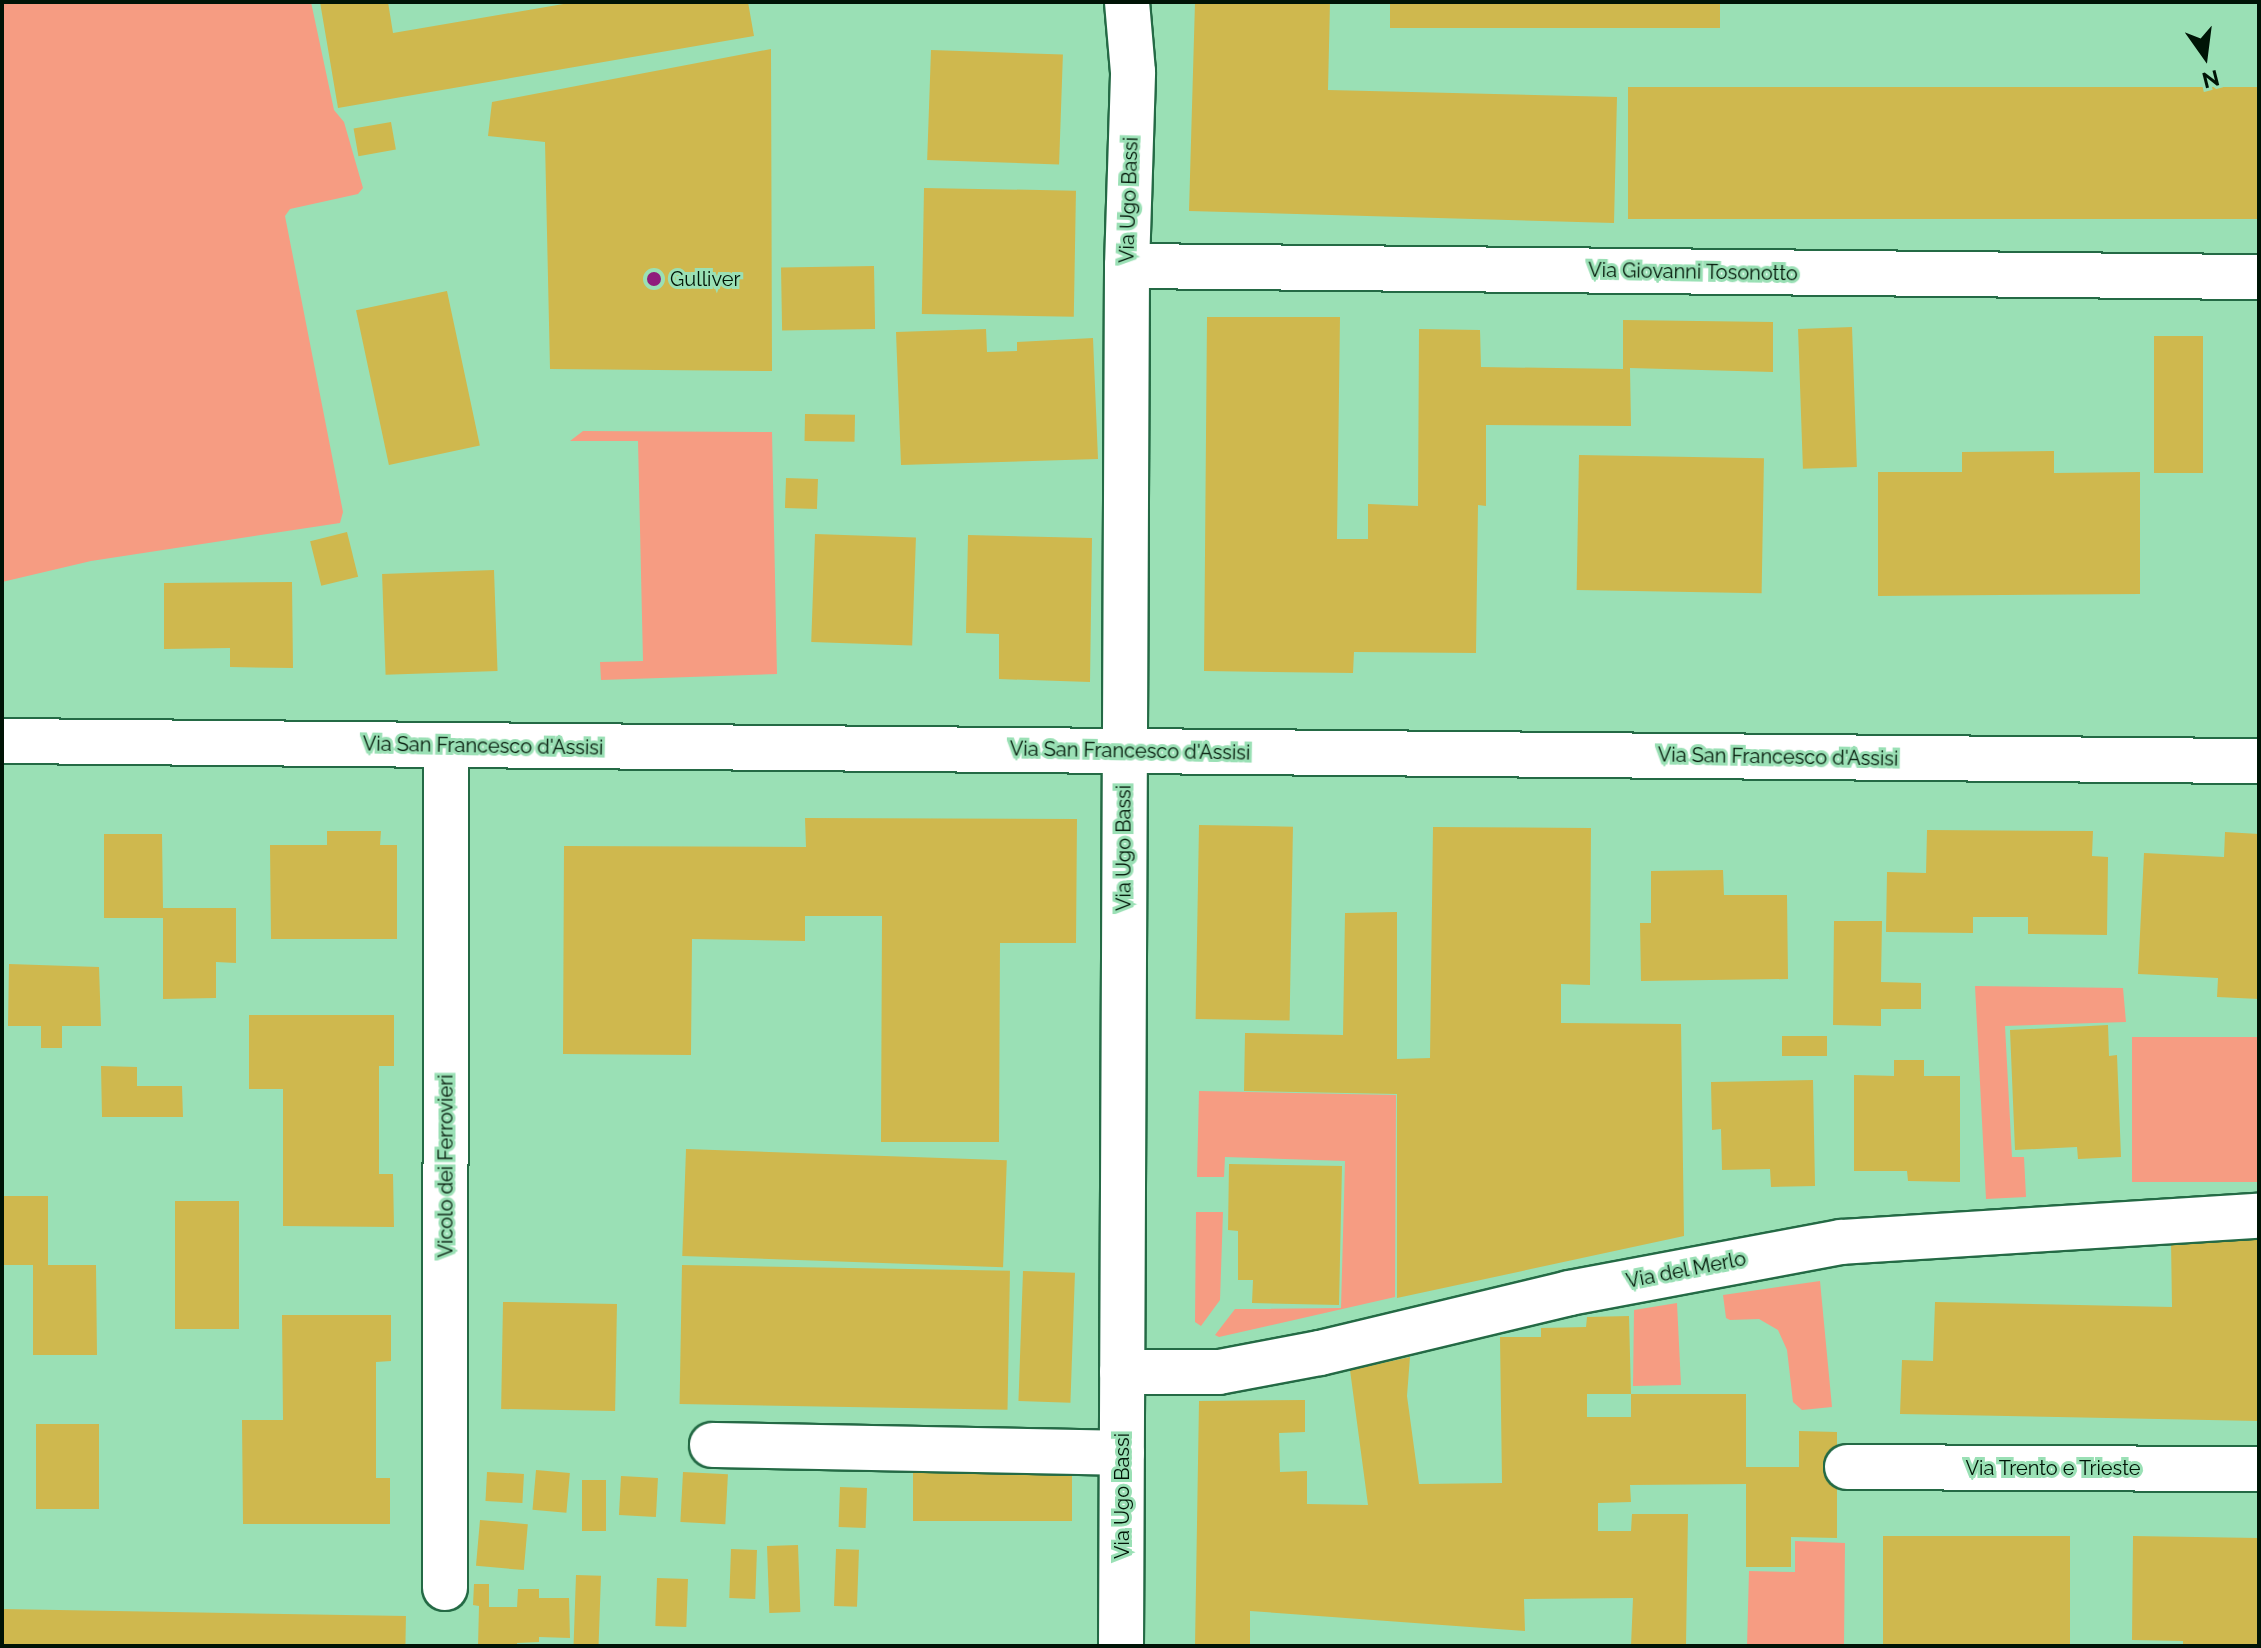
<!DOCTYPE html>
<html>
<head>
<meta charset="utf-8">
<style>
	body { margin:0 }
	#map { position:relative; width:2261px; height:1648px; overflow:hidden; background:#9ae0b5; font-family:Raleway,sans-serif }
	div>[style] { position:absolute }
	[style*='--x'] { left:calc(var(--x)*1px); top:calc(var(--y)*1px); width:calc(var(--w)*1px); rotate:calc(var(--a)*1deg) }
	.green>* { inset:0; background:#f69c82; transform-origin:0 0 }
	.building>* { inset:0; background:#cfb84e; transform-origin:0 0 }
	.roads { filter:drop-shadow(2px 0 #246a45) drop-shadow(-2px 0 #246a45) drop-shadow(0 2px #246a45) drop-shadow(0 -2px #246a45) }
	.minor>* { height:44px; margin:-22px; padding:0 22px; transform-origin:22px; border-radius:22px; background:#fff }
	.dots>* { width:22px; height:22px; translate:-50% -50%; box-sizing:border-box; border:4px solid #9ae0b5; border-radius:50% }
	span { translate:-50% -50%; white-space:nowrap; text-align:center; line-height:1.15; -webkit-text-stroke:6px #9ae0b5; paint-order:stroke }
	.street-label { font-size:20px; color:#001406 }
	.poi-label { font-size:20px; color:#001406 }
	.left { translate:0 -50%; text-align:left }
	.frame { position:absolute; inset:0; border:4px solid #001406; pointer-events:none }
	.north { position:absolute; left:2165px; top:16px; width:80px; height:80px; -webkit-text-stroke:6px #9ae0b5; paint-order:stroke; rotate:166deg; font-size:22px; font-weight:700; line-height:32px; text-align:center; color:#001406 }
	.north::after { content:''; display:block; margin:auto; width:28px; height:36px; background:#001406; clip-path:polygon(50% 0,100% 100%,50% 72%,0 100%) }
</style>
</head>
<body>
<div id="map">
	<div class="green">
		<i style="clip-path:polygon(2px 2px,311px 2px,334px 110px,344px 122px,363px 188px,358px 194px,290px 209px,285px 216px,343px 512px,340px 523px,91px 561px,2px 582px)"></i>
		<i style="clip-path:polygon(583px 431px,772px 432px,777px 674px,601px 680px,600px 662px,643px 661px,638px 441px,570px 441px)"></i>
		<i style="clip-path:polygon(1975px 986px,2123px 988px,2126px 1022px,2005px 1026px,2012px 1157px,2024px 1157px,2026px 1197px,1986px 1199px)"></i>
		<i style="left:2259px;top:1037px;width:145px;height:127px;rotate:90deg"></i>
		<i style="clip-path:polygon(1199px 1091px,1396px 1095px,1395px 1297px,1219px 1337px,1215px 1335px,1235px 1309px,1341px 1308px,1345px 1161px,1225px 1157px,1224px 1177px,1197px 1177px)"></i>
		<i style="clip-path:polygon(1196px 1212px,1223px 1212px,1220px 1300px,1201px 1326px,1195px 1322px)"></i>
		<i style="clip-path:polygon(1820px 1281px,1832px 1407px,1802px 1410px,1793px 1402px,1787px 1350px,1778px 1330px,1759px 1319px,1730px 1320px,1726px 1318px,1723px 1295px)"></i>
		<i style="clip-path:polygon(1677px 1303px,1681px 1385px,1633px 1386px,1634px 1310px)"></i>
		<i style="clip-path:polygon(1795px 1541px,1845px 1543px,1844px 1646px,1747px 1646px,1749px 1571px,1795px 1572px)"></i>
	</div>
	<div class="building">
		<i style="clip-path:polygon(320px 2px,388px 2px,393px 33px,575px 2px,748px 2px,754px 36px,338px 108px)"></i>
		<i style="clip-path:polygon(1195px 2px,1330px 2px,1328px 90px,1617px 97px,1614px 223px,1189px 211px)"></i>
		<i style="left:1390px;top:2px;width:330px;height:26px"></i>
		<i style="clip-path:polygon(771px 49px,772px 371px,550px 369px,545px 142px,488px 136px,492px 102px)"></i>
		<i style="left:931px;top:50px;width:132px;height:110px;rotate:2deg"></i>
		<i style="left:2259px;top:87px;width:132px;height:631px;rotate:90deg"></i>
		<i style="left:391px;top:122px;width:28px;height:38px;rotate:80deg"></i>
		<i style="left:924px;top:188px;width:152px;height:126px;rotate:1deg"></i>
		<i style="left:874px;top:266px;width:63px;height:93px;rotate:89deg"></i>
		<i style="left:447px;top:291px;width:158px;height:93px;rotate:78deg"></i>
		<i style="clip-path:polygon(1207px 317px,1340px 317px,1337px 539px,1368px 539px,1368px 504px,1418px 506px,1419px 329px,1480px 330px,1481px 367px,1623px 369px,1623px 320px,1773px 322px,1773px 372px,1630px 368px,1631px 426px,1486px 425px,1486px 506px,1478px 505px,1476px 653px,1354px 652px,1353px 673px,1204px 671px)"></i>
		<i style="left:1852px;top:327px;width:140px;height:54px;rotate:88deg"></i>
		<i style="clip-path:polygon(986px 329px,987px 352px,1017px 351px,1017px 342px,1093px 338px,1098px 459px,901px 465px,896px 332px)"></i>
		<i style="left:2154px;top:336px;width:49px;height:137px"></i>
		<i style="left:805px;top:414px;width:50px;height:27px;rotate:1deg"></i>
		<i style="clip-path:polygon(2054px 451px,2054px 473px,2140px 472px,2140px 594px,1878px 596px,1878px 472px,1962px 472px,1962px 452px)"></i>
		<i style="left:1579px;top:455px;width:185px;height:135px;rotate:1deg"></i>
		<i style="left:786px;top:478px;width:32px;height:30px;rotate:2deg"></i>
		<i style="left:347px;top:532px;width:46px;height:38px;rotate:76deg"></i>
		<i style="left:815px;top:534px;width:101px;height:108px;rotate:2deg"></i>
		<i style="clip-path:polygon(968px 535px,1092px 538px,1090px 682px,999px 679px,999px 634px,966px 633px)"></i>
		<i style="left:494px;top:570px;width:101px;height:112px;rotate:88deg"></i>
		<i style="clip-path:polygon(292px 582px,293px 668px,230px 667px,230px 648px,164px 649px,164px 583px)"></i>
		<i style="clip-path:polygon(805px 818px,1077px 819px,1076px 943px,1000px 943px,999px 1142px,881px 1142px,882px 916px,805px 916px,805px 941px,692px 939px,691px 1055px,563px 1054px,564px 846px,806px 847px)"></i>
		<i style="left:1199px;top:825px;width:94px;height:194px;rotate:1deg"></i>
		<i style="clip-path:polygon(1433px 827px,1591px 828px,1590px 985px,1561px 984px,1561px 1023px,1681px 1024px,1684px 1236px,1397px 1298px,1397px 1094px,1244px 1091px,1245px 1033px,1343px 1035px,1345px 913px,1397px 912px,1397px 1059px,1430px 1058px)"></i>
		<i style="clip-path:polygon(1927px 830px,2093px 831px,2092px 856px,2108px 857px,2107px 935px,2028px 934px,2028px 917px,1973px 917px,1973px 933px,1886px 932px,1887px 872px,1926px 873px)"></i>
		<i style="clip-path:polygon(327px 831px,381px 831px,380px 845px,397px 845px,397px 939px,271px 939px,270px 845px,327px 845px)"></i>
		<i style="clip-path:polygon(2225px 832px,2259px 834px,2259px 999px,2217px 997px,2218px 978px,2138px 974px,2144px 853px,2224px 857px)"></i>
		<i style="clip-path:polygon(104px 834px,162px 834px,163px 908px,236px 908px,236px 963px,216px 962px,216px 998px,163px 999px,163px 918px,104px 918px)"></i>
		<i style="clip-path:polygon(1723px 870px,1724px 895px,1787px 895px,1788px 979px,1641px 981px,1640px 923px,1651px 923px,1651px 871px)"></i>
		<i style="clip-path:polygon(1834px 921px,1882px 921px,1881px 982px,1921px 983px,1921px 1009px,1881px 1009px,1881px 1026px,1833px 1025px)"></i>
		<i style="clip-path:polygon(9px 964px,99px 967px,101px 1026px,62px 1026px,62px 1048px,41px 1048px,41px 1026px,8px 1026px)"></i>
		<i style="clip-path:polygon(249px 1015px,394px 1015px,394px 1066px,379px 1066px,379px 1174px,393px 1174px,394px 1227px,283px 1226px,283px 1089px,249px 1089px)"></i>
		<i style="clip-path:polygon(2108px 1025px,2109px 1056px,2117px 1055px,2121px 1157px,2078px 1159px,2077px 1147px,2015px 1150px,2010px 1030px)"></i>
		<i style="left:1782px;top:1036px;width:45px;height:20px"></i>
		<i style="clip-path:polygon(1894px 1060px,1924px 1060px,1924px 1076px,1960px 1076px,1960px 1182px,1908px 1181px,1907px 1171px,1854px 1171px,1854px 1075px,1894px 1076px)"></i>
		<i style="clip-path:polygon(101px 1066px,137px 1067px,137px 1086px,182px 1086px,183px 1117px,102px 1117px)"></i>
		<i style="clip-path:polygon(1813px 1080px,1815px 1186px,1771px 1187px,1770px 1169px,1722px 1170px,1721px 1129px,1712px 1130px,1711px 1082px)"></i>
		<i style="left:686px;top:1149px;width:321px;height:107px;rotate:2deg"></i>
		<i style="clip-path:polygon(1229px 1164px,1342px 1166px,1339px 1305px,1252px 1303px,1253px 1280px,1238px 1280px,1238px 1231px,1228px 1230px)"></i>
		<i style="clip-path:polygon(2px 1196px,48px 1196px,48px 1265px,96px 1265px,97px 1355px,33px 1355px,33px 1265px,2px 1265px)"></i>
		<i style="left:175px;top:1201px;width:64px;height:128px"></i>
		<i style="clip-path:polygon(2259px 1237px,2259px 1421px,1900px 1414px,1902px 1360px,1933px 1361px,1935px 1302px,2172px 1307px,2171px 1241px)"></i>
		<i style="left:682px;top:1265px;width:328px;height:139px;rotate:1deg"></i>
		<i style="left:1023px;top:1271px;width:52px;height:130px;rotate:2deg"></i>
		<i style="left:503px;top:1302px;width:114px;height:107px;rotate:1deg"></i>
		<i style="clip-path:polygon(282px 1315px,391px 1315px,391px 1361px,376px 1362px,376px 1478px,390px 1478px,390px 1524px,243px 1524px,242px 1420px,283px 1420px)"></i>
		<i style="clip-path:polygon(1629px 1316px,1631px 1394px,1587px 1394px,1587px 1417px,1631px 1417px,1631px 1394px,1746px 1394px,1746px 1467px,1799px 1467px,1799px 1431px,1837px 1432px,1837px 1538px,1791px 1537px,1791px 1567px,1746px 1567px,1746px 1484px,1630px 1485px,1631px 1502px,1598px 1503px,1598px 1531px,1631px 1531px,1632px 1514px,1688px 1514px,1686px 1646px,1631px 1646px,1633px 1598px,1524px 1599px,1525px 1631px,1250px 1611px,1250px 1646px,1195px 1646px,1199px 1401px,1305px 1400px,1305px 1432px,1279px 1433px,1280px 1472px,1307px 1471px,1307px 1504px,1368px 1505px,1350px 1370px,1410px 1357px,1407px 1396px,1419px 1484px,1502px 1483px,1500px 1337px,1541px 1337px,1541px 1328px,1586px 1327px,1587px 1317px)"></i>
		<i style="left:36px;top:1424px;width:63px;height:85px"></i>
		<i style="left:1072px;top:1467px;width:54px;height:159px;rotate:90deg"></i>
		<i style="left:536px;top:1470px;width:34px;height:40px;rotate:5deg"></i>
		<i style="left:487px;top:1472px;width:37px;height:29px;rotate:3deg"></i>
		<i style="left:683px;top:1472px;width:45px;height:50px;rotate:3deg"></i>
		<i style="left:621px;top:1476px;width:37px;height:39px;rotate:3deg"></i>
		<i style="left:582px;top:1480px;width:24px;height:51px"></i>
		<i style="left:840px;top:1487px;width:27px;height:40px;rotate:2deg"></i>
		<i style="left:480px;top:1520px;width:48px;height:46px;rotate:5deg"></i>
		<i style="left:1883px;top:1536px;width:187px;height:110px"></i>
		<i style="clip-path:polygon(2133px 1536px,2259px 1538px,2259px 1646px,2183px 1646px,2183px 1641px,2132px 1640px)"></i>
		<i style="left:798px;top:1545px;width:67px;height:31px;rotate:88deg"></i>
		<i style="left:731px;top:1549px;width:26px;height:49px;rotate:2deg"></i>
		<i style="left:836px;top:1549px;width:23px;height:57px;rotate:2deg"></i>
		<i style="left:576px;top:1575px;width:25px;height:71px;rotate:2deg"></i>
		<i style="left:657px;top:1578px;width:31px;height:48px;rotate:2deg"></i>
		<i style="clip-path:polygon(474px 1584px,489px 1584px,489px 1607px,517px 1607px,518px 1589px,539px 1589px,539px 1598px,569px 1598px,570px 1638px,539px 1637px,539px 1642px,517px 1643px,517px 1646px,478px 1646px,479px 1606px,473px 1605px)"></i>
		<i style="left:2px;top:1609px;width:404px;height:37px;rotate:1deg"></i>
	</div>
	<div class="roads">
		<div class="minor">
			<i style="--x:1127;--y:266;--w:1132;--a:0.56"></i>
			<i style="--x:2;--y:741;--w:2257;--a:0.51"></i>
			<i style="--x:1122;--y:1372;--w:97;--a:0"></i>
			<i style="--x:1219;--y:1372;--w:103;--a:-10.7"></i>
			<i style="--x:1320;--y:1353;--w:256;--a:-13.5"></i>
			<i style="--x:1569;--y:1293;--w:277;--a:-10.6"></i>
			<i style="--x:1841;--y:1242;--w:419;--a:-3.6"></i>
			<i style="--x:712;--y:1445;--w:410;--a:1.1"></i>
			<i style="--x:1847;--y:1467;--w:412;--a:0.3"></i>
			<i style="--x:445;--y:1588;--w:843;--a:-89.93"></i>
			<i style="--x:1121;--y:1646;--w:1380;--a:-89.75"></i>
			<i style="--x:1127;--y:266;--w:194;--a:-88.2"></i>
			<i style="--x:1133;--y:72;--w:70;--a:-94.9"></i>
		</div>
	</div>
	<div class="dots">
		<i style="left:654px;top:279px;background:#901c7c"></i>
	</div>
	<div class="street-label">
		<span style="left:1129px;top:200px;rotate:-88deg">Via Ugo Bassi</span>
		<span style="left:1693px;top:272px;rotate:1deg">Via Giovanni Tosonotto</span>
		<span style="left:483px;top:746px;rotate:1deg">Via San Francesco d'Assisi</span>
		<span style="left:1130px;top:751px;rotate:1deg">Via San Francesco d'Assisi</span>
		<span style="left:1778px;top:757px;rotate:1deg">Via San Francesco d'Assisi</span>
		<span style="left:1124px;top:848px;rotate:-90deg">Via Ugo Bassi</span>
		<span style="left:446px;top:1166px;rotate:-90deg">Vicolo dei Ferrovieri</span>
		<span style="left:1686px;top:1270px;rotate:-11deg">Via del Merlo</span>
		<span style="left:2053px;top:1468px">Via Trento e Trieste</span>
		<span style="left:1122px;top:1496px;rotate:-90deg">Via Ugo Bassi</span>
	</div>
	<div class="poi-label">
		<span class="left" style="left:670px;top:279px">Gulliver</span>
	</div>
	<div class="frame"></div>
	<div class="north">N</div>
</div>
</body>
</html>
